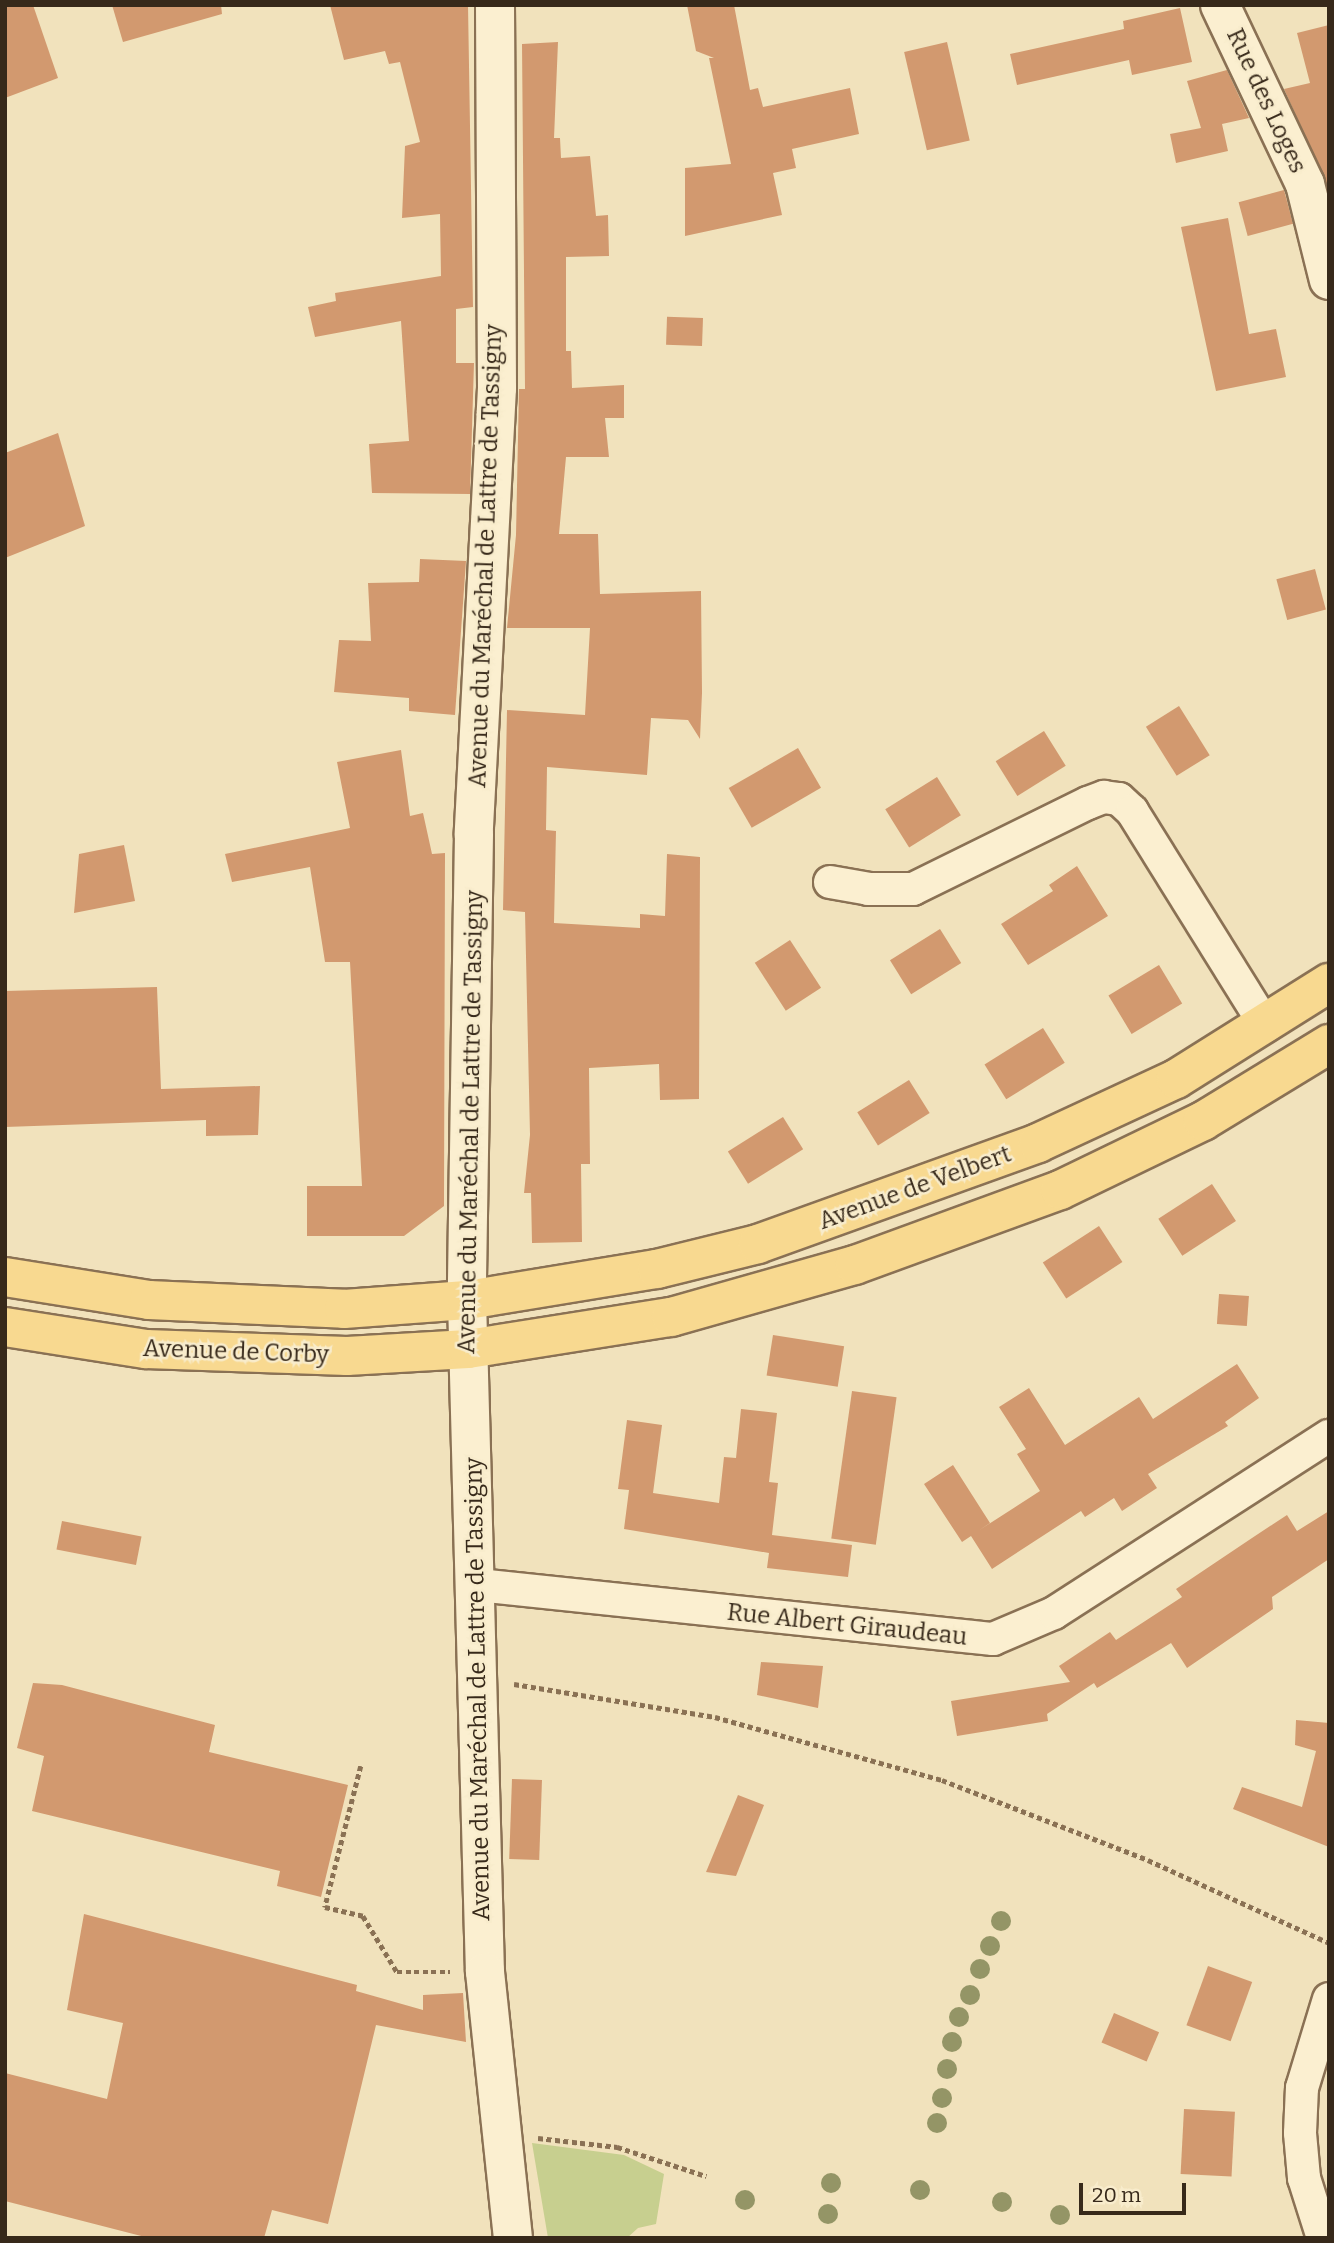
<!DOCTYPE html>
<html>
<head>
<meta charset="utf-8">
<style>
	body { margin:0 }
	#map { position:relative; width:1334px; height:2243px; overflow:hidden; background:#f1e2bc; font-family:Bitter,serif }
	div>[style] { position:absolute }
	[style*='--x'] { left:calc(var(--x)*1px); top:calc(var(--y)*1px); width:calc(var(--w)*1px); rotate:calc(var(--a)*1deg) }
	.green>* { inset:0; background:#c7cf8f }
	.building>* { inset:0; background:#d2996f; transform-origin:0 0 }
	.path>* { height:4.5px; margin-top:-2.25px; transform-origin:0; background:repeating-linear-gradient(90deg,#8a7154 0 5px,transparent 0 8.5px) }
	.roads { filter:drop-shadow(2px 0 #8a7154) drop-shadow(-2px 0 #8a7154) drop-shadow(0 2px #8a7154) drop-shadow(0 -2px #8a7154) }
	.street>* { height:32px; margin:-16px; padding:0 16px; transform-origin:16px; border-radius:16px; background:#fbefd0 }
	.secondary>* { height:38px; margin:-19px; padding:0 19px; transform-origin:19px; border-radius:19px; background:#fbefd0 }
	.primary>* { height:38px; margin:-19px; padding:0 19px; transform-origin:19px; border-radius:19px; background:#f8d990 }
	.trees>* { width:20px; height:20px; margin:-10px; border-radius:50%; background:#949566 }
	span { translate:-50% -50%; white-space:nowrap; text-align:center; line-height:1.15; -webkit-text-stroke:5px #f8eccc; paint-order:stroke }
	.street-label { font-size:24px; color:#37291a }
	.frame { position:absolute; inset:0; border:7px solid #37291a; pointer-events:none }
	.scale { position:absolute; left:1079px; top:2183px; width:107px; height:32px; box-sizing:border-box; border:4px solid #37291a; border-top:0; padding-left:9px; font-size:21px; line-height:24px; white-space:nowrap; color:#37291a; -webkit-text-stroke:5px #f8eccc; paint-order:stroke }
</style>
</head>
<body>
<div id="map">
	<div class="green">
		<i style="clip-path:polygon(532px 2143px,624px 2155px,664px 2174px,656px 2224px,638px 2228px,627px 2238px,548px 2238px)"></i>
	</div>
	<div class="building">
		<i style="clip-path:polygon(5px 5px,33px 5px,58px 78px,5px 98px)"></i>
		<i style="clip-path:polygon(112px 5px,221px 5px,222px 14px,123px 42px)"></i>
		<i style="clip-path:polygon(330px 5px,468px 5px,473px 307px,456px 309px,456px 363px,474px 363px,470px 494px,372px 493px,369px 444px,409px 441px,401px 321px,315px 337px,308px 307px,336px 301px,335px 293px,441px 276px,440px 214px,402px 218px,405px 146px,420px 142px,400px 62px,389px 64px,385px 51px,344px 60px)"></i>
		<i style="clip-path:polygon(687px 5px,734px 5px,750px 90px,758px 88px,763px 107px,850px 88px,859px 134px,792px 149px,796px 168px,773px 173px,782px 215px,685px 236px,685px 168px,731px 164px,709px 58px,714px 58px,696px 51px)"></i>
		<i style="clip-path:polygon(1180px 8px,1192px 62px,1132px 75px,1129px 60px,1017px 85px,1010px 54px,1124px 29px,1123px 21px)"></i>
		<i style="clip-path:polygon(1329px 25px,1329px 189px,1284px 89px,1310px 83px,1297px 33px)"></i>
		<i style="clip-path:polygon(558px 42px,554px 138px,560px 138px,561px 158px,590px 156px,596px 216px,608px 215px,609px 256px,566px 257px,566px 351px,571px 351px,572px 388px,624px 385px,624px 418px,605px 418px,609px 457px,566px 457px,559px 534px,598px 534px,600px 594px,701px 591px,702px 693px,700px 739px,688px 720px,651px 718px,647px 775px,547px 767px,546px 830px,556px 831px,554px 923px,640px 928px,640px 914px,665px 916px,667px 854px,700px 857px,699px 1099px,660px 1100px,659px 1064px,589px 1068px,590px 1164px,581px 1164px,582px 1242px,532px 1243px,531px 1193px,524px 1193px,530px 1135px,525px 912px,503px 910px,507px 710px,585px 715px,590px 628px,507px 628px,516px 535px,519px 389px,525px 389px,522px 44px)"></i>
		<i style="left:947px;top:42px;width:101px;height:44px;rotate:77deg"></i>
		<i style="clip-path:polygon(1227px 70px,1249px 118px,1222px 124px,1228px 151px,1176px 163px,1170px 134px,1201px 128px,1187px 81px)"></i>
		<i style="left:1284px;top:190px;width:35px;height:47px;rotate:75deg"></i>
		<i style="clip-path:polygon(1228px 218px,1249px 334px,1276px 329px,1286px 377px,1216px 391px,1181px 227px)"></i>
		<i style="left:703px;top:318px;width:28px;height:36px;rotate:92deg"></i>
		<i style="clip-path:polygon(58px 433px,85px 526px,5px 558px,5px 453px)"></i>
		<i style="clip-path:polygon(420px 559px,466px 561px,455px 715px,409px 711px,409px 698px,334px 692px,339px 640px,371px 641px,368px 583px,419px 582px)"></i>
		<i style="left:1315px;top:569px;width:42px;height:40px;rotate:75deg"></i>
		<i style="left:1179px;top:706px;width:58px;height:39px;rotate:58deg"></i>
		<i style="left:1044px;top:731px;width:41px;height:57px;rotate:58deg"></i>
		<i style="left:798px;top:748px;width:46px;height:80px;rotate:60deg"></i>
		<i style="clip-path:polygon(401px 750px,410px 816px,423px 813px,432px 854px,445px 853px,444px 1206px,404px 1236px,307px 1236px,307px 1186px,362px 1186px,350px 962px,325px 962px,310px 867px,232px 882px,225px 854px,350px 828px,337px 762px)"></i>
		<i style="left:937px;top:777px;width:45px;height:61px;rotate:58deg"></i>
		<i style="clip-path:polygon(124px 845px,135px 901px,74px 913px,79px 854px)"></i>
		<i style="clip-path:polygon(1077px 866px,1108px 916px,1028px 965px,1001px 924px,1053px 891px,1049px 885px)"></i>
		<i style="left:940px;top:929px;width:40px;height:59px;rotate:58deg"></i>
		<i style="left:790px;top:940px;width:57px;height:42px;rotate:57deg"></i>
		<i style="left:1159px;top:965px;width:45px;height:59px;rotate:59deg"></i>
		<i style="clip-path:polygon(157px 987px,161px 1089px,260px 1086px,258px 1135px,206px 1136px,206px 1120px,5px 1127px,5px 991px)"></i>
		<i style="left:1043px;top:1028px;width:41px;height:69px;rotate:58deg"></i>
		<i style="left:909px;top:1080px;width:39px;height:61px;rotate:58deg"></i>
		<i style="left:783px;top:1117px;width:38px;height:65px;rotate:58deg"></i>
		<i style="left:1212px;top:1184px;width:44px;height:64px;rotate:57deg"></i>
		<i style="left:1099px;top:1226px;width:43px;height:67px;rotate:57deg"></i>
		<i style="left:1219px;top:1294px;width:30px;height:30px;rotate:4deg"></i>
		<i style="left:773px;top:1335px;width:72px;height:41px;rotate:9deg"></i>
		<i style="clip-path:polygon(1237px 1364px,1259px 1398px,1225px 1422px,1228px 1426px,1148px 1474px,1157px 1488px,1122px 1511px,1114px 1498px,1085px 1517px,1081px 1511px,992px 1569px,971px 1536px,962px 1542px,924px 1484px,953px 1465px,990px 1523px,978px 1531px,1040px 1491px,1017px 1454px,1026px 1449px,999px 1407px,1029px 1388px,1065px 1445px,1139px 1397px,1153px 1419px)"></i>
		<i style="left:852px;top:1391px;width:45px;height:149px;rotate:8deg"></i>
		<i style="clip-path:polygon(741px 1409px,777px 1413px,769px 1482px,778px 1483px,772px 1535px,852px 1545px,848px 1577px,767px 1568px,769px 1553px,624px 1529px,629px 1490px,618px 1489px,627px 1420px,662px 1425px,653px 1493px,719px 1503px,724px 1457px,736px 1458px)"></i>
		<i style="clip-path:polygon(1329px 1511px,1329px 1559px,1272px 1597px,1273px 1609px,1187px 1668px,1171px 1643px,1097px 1688px,1094px 1683px,1047px 1714px,1048px 1721px,957px 1736px,951px 1701px,1070px 1682px,1059px 1666px,1110px 1632px,1116px 1640px,1182px 1597px,1176px 1589px,1252px 1538px,1287px 1515px,1297px 1531px)"></i>
		<i style="left:62px;top:1521px;width:81px;height:29px;rotate:11deg"></i>
		<i style="clip-path:polygon(761px 1662px,823px 1666px,818px 1708px,757px 1695px)"></i>
		<i style="clip-path:polygon(33px 1683px,62px 1685px,215px 1725px,209px 1752px,348px 1785px,321px 1897px,277px 1886px,280px 1871px,32px 1811px,44px 1756px,17px 1748px)"></i>
		<i style="clip-path:polygon(1296px 1720px,1329px 1723px,1329px 1847px,1233px 1809px,1242px 1787px,1302px 1807px,1316px 1751px,1295px 1745px)"></i>
		<i style="left:512px;top:1779px;width:30px;height:80px;rotate:2deg"></i>
		<i style="clip-path:polygon(738px 1795px,764px 1805px,736px 1876px,706px 1872px)"></i>
		<i style="clip-path:polygon(84px 1914px,357px 1985px,356px 1991px,423px 2010px,423px 1995px,463px 1993px,466px 2042px,376px 2025px,328px 2224px,272px 2210px,264px 2238px,149px 2238px,5px 2201px,5px 2073px,107px 2099px,123px 2023px,67px 2010px)"></i>
		<i style="left:1208px;top:1966px;width:47px;height:63px;rotate:20deg"></i>
		<i style="left:1114px;top:2013px;width:49px;height:32px;rotate:23deg"></i>
		<i style="left:1184px;top:2109px;width:51px;height:65px;rotate:3deg"></i>
	</div>
	<div class="path">
		<i style="--x:514;--y:1684;--w:204;--a:9.3"></i>
		<i style="--x:715;--y:1717;--w:236;--a:15.5"></i>
		<i style="--x:942;--y:1780;--w:221;--a:21.2"></i>
		<i style="--x:1148;--y:1860;--w:199;--a:24.6"></i>
		<i style="--x:361;--y:1766;--w:146;--a:104.3"></i>
		<i style="--x:325;--y:1907;--w:39;--a:13"></i>
		<i style="--x:363;--y:1916;--w:66;--a:58.7"></i>
		<i style="--x:397;--y:1972;--w:53;--a:0"></i>
		<i style="--x:538;--y:2138;--w:80;--a:6.5"></i>
		<i style="--x:617;--y:2147;--w:94;--a:18"></i>
	</div>
	<div class="roads">
		<div class="street">
			<i style="--x:830;--y:882;--w:39;--a:10"></i>
			<i style="--x:868;--y:889;--w:45;--a:0"></i>
			<i style="--x:913;--y:889;--w:195;--a:-26.2"></i>
			<i style="--x:1088;--y:803;--w:17;--a:-21"></i>
			<i style="--x:1104;--y:797;--w:15;--a:8"></i>
			<i style="--x:1119;--y:799;--w:18;--a:43"></i>
			<i style="--x:1132;--y:811;--w:253;--a:58.1"></i>
			<i style="--x:478;--y:1585;--w:518;--a:5.99"></i>
			<i style="--x:993;--y:1639;--w:66;--a:-23.1"></i>
			<i style="--x:1054;--y:1613;--w:327;--a:-32.8"></i>
			<i style="--x:1323;--y:2238;--w:63;--a:-107.6"></i>
			<i style="--x:1304;--y:2178;--w:45;--a:-95.1"></i>
			<i style="--x:1300;--y:2133;--w:45;--a:-87.5"></i>
			<i style="--x:1302;--y:2088;--w:93;--a:-73.1"></i>
		</div>
		<div class="secondary">
			<i style="--x:495;--y:5;--w:383;--a:89.7"></i>
			<i style="--x:497;--y:388;--w:447;--a:93"></i>
			<i style="--x:474;--y:834;--w:466;--a:90.9"></i>
			<i style="--x:467;--y:1300;--w:672;--a:88.47"></i>
			<i style="--x:485;--y:1972;--w:267;--a:84"></i>
			<i style="--x:1220;--y:5;--w:198;--a:64.6"></i>
			<i style="--x:1305;--y:184;--w:99;--a:76"></i>
		</div>
		<div class="primary">
			<i style="--x:5;--y:1277;--w:146;--a:9.1"></i>
			<i style="--x:149;--y:1300;--w:195;--a:2.6"></i>
			<i style="--x:344;--y:1309;--w:123;--a:-4.2"></i>
			<i style="--x:467;--y:1300;--w:193;--a:-9.3"></i>
			<i style="--x:657;--y:1269;--w:104;--a:-13.9"></i>
			<i style="--x:758;--y:1244;--w:298;--a:-19.8"></i>
			<i style="--x:1038;--y:1143;--w:152;--a:-24.9"></i>
			<i style="--x:1176;--y:1079;--w:181;--a:-32.1"></i>
			<i style="--x:5;--y:1327;--w:143;--a:8.9"></i>
			<i style="--x:146;--y:1349;--w:201;--a:2"></i>
			<i style="--x:347;--y:1356;--w:121;--a:-3.3"></i>
			<i style="--x:468;--y:1349;--w:206;--a:-9"></i>
			<i style="--x:671;--y:1317;--w:191;--a:-15.8"></i>
			<i style="--x:855;--y:1265;--w:218;--a:-20.1"></i>
			<i style="--x:1060;--y:1190;--w:159;--a:-25.8"></i>
			<i style="--x:1203;--y:1121;--w:148;--a:-31.4"></i>
		</div>
	</div>
	<div class="trees">
		<i style="left:1001px;top:1921px"></i>
		<i style="left:990px;top:1946px"></i>
		<i style="left:980px;top:1969px"></i>
		<i style="left:970px;top:1995px"></i>
		<i style="left:959px;top:2017px"></i>
		<i style="left:952px;top:2042px"></i>
		<i style="left:947px;top:2069px"></i>
		<i style="left:942px;top:2098px"></i>
		<i style="left:937px;top:2123px"></i>
		<i style="left:831px;top:2183px"></i>
		<i style="left:920px;top:2190px"></i>
		<i style="left:745px;top:2200px"></i>
		<i style="left:1002px;top:2202px"></i>
		<i style="left:828px;top:2214px"></i>
		<i style="left:1060px;top:2215px"></i>
	</div>
	<div class="street-label">
		<span style="left:1266px;top:101px;rotate:65deg">Rue des Loges</span>
		<span style="left:486px;top:556px;rotate:-88deg">Avenue du Maréchal de Lattre de Tassigny</span>
		<span style="left:471px;top:1122px;rotate:-89deg">Avenue du Maréchal de Lattre de Tassigny</span>
		<span style="left:915px;top:1188px;rotate:-20deg">Avenue de Velbert</span>
		<span style="left:236px;top:1352px;rotate:2deg">Avenue de Corby</span>
		<span style="left:847px;top:1625px;rotate:6deg">Rue Albert Giraudeau</span>
		<span style="left:478px;top:1689px;rotate:-91deg">Avenue du Maréchal de Lattre de Tassigny</span>
	</div>
	<div class="frame"></div>
	<div class="scale">20 m</div>
</div>
</body>
</html>
